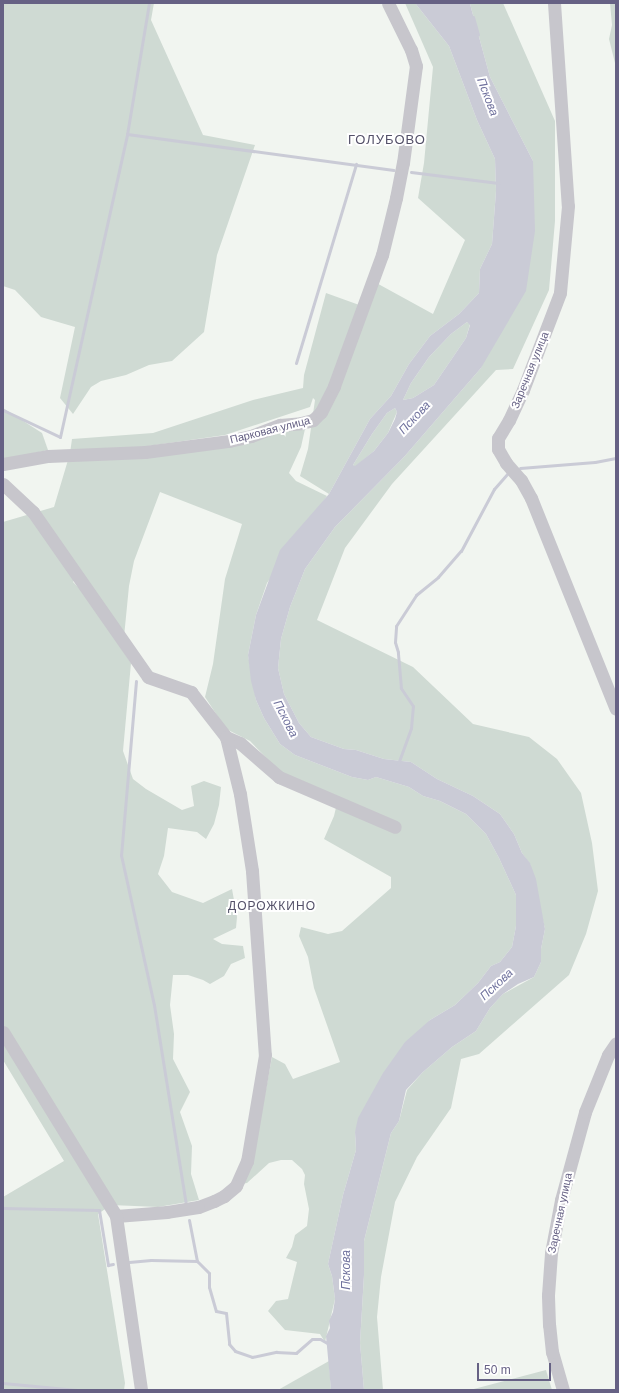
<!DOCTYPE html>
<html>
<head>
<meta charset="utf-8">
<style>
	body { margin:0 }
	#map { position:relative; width:619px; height:1393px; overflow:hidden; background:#f1f5f0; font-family:Helvetica,sans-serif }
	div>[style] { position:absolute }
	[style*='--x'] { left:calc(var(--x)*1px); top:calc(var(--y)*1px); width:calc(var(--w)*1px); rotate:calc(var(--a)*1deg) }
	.green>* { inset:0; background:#cfdad3 }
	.water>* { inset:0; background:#cacbd6 }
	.stream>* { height:3px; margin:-1.5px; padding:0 1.5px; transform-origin:1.5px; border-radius:1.5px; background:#cacbd6 }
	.minor>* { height:13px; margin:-6.5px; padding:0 6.5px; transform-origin:6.5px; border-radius:6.5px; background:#c7c6cc }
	span { translate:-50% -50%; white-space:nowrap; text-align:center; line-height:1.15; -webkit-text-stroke:4px #fff; paint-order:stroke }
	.street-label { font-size:11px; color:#666184 }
	.water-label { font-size:12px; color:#6f719d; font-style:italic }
	.neighbourhood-label { font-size:12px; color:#535068; letter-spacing:1px }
	.quarter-label { font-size:13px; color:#535068; letter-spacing:1px }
	.frame { position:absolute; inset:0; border:4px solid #666184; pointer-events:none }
	.scale { position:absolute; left:477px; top:1363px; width:74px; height:18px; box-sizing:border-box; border:2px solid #666184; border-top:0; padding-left:5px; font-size:12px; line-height:14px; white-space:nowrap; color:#666184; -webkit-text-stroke:3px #fff; paint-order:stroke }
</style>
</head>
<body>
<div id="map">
	<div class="green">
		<i style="clip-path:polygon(3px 3px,154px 3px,151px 20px,203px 135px,255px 145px,217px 255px,204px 332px,172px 361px,149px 365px,126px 375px,101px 381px,91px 387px,73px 414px,60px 398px,75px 327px,41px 317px,15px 290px,3px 286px)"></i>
		<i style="clip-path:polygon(405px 3px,415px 3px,449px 46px,477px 120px,495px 159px,496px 191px,492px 244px,480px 269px,479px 293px,459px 314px,430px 336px,409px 364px,391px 396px,370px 419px,329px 494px,300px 476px,308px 449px,315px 400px,313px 398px,310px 407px,225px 435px,141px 447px,70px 453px,72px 439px,153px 433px,253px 400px,303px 388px,304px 375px,326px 293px,362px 306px,371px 280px,433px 314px,465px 240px,418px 198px,424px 163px,433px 67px)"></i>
		<i style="clip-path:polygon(472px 3px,503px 3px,555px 121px,555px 221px,549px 290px,513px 369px,496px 370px,392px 484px,345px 548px,317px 620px,413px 667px,473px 724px,529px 737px,557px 759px,581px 793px,592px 843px,598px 891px,586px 934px,569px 975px,479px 1054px,461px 1059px,451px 1108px,417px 1157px,395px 1202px,381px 1277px,377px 1317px,383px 1390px,364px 1390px,360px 1343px,364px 1275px,364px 1241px,391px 1133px,399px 1121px,407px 1090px,423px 1072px,452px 1047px,476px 1031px,490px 1008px,503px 994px,534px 977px,541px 962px,541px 949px,545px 929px,530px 864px,522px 853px,514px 834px,500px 814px,473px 796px,437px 779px,411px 762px,384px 759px,356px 750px,344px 749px,311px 737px,299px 723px,284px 694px,278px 668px,281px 639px,290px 607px,305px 569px,335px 527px,404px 457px,481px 368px,533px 161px,490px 77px,470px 4px)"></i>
		<i style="clip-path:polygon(610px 3px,616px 3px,616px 67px,609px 39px,612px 25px)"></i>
		<i style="clip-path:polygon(467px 322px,470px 324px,466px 338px,434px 385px,413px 398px,403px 400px,411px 383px,429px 357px,451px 334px)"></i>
		<i style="clip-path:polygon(3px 408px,42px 433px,48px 450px,3px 460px)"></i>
		<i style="clip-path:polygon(395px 408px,397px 412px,388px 433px,374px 451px,355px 467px,353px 465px,372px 434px,387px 413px)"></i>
		<i style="clip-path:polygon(287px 428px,305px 429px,301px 447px,289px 473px,296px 481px,327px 496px,267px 583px,256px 615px,248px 655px,256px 700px,264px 718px,280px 744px,295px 755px,352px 777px,368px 780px,376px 777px,409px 787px,423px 796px,440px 801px,466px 814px,486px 834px,499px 858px,516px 895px,516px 926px,512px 947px,500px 962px,491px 966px,478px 983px,455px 1005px,430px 1020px,355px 1132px,356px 1150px,343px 1195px,328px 1264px,332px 1276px,335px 1299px,325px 1342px,320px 1334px,285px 1330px,268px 1311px,276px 1301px,288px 1299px,297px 1262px,286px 1258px,292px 1247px,295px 1235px,307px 1226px,309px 1209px,304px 1184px,305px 1175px,302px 1169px,292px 1160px,281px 1160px,269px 1163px,247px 1183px,242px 1184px,252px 1163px,272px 1057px,285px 1064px,293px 1079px,340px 1062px,314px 988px,308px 957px,299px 936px,301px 927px,328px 934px,342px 931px,391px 888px,391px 877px,324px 839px,334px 816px,338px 799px,280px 772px,250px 741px,226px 729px,205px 697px,213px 664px,225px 579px,242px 524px,160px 492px,134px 561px,129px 586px,124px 637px,80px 571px,73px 582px,82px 591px,131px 663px,123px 751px,133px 779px,146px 789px,182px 810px,194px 806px,191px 786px,204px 781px,221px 787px,219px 805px,214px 824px,206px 839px,197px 832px,168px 828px,164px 856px,158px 874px,172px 892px,203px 903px,232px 889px,237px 917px,236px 928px,213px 939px,222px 944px,243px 946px,245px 958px,231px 964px,224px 976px,210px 984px,203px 980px,188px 975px,173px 975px,170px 1005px,174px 1034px,173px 1059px,190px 1092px,180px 1112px,192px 1146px,191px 1174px,199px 1200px,158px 1207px,111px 1205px,98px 1214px,125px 1383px,124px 1390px,3px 1390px,3px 1197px,64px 1161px,3px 1060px,3px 522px,54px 507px,68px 460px)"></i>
		<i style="clip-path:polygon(329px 1361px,331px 1390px,278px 1390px)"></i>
		<i style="clip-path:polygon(546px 1370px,552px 1390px,470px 1390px)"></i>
	</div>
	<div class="water">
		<i style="clip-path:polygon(evenodd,415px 3px,470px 4px,490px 77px,533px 161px,535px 231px,526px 291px,481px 368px,404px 457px,335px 527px,305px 569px,290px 607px,281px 639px,278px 668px,284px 694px,299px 723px,311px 737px,344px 749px,356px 750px,384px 759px,411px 762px,437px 779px,473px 796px,500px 814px,514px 834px,522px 853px,530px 863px,536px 879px,545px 929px,541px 949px,541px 962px,534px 977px,518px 984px,503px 994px,490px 1008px,476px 1031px,452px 1047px,423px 1072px,406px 1090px,399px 1121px,391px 1133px,364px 1241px,364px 1275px,360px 1343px,364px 1390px,331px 1390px,326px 1336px,330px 1328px,329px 1321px,333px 1312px,335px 1299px,332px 1276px,328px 1264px,343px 1195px,356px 1150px,355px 1132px,358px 1118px,383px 1073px,405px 1042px,430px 1020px,455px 1005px,478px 983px,491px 966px,500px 962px,512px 947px,516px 926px,516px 895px,499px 858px,486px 834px,466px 814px,440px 801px,423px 796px,409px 787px,376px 777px,368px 780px,352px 777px,295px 755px,280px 744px,264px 718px,256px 700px,251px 681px,248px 655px,256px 615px,280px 550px,329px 494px,370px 419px,391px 396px,409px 364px,430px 336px,459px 314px,479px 293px,480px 269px,492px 244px,496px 191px,495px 159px,477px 120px,449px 46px,415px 3px,467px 322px,470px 325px,466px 338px,434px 385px,413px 398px,403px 400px,411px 383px,429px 357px,451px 334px,467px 322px,415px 3px,395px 408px,397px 412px,395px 419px,388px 433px,374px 451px,355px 466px,353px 465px,372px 434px,387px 413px,395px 408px)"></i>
	</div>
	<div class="stream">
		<i style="--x:149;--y:3;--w:133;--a:99.5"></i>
		<i style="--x:127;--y:134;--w:269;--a:7.7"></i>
		<i style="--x:473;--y:17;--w:18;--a:74"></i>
		<i style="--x:411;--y:172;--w:88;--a:7.2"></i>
		<i style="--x:296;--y:363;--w:208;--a:-73.2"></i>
		<i style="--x:3;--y:410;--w:63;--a:25.3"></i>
		<i style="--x:60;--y:437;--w:310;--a:-77.5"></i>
		<i style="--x:520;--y:468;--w:75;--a:-4.6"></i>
		<i style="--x:595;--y:462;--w:21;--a:-11"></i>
		<i style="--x:136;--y:681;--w:175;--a:94.9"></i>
		<i style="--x:121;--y:855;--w:154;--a:77.6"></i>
		<i style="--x:154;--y:1005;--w:202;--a:80.9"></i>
		<i style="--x:398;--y:764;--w:38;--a:-70"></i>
		<i style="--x:411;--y:728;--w:22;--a:-85"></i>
		<i style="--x:413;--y:706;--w:22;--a:-124"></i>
		<i style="--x:401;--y:688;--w:36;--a:-95"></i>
		<i style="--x:398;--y:652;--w:10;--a:-107"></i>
		<i style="--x:395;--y:642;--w:16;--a:-86"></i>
		<i style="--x:396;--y:626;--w:37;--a:-57"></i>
		<i style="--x:416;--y:595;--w:28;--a:-39"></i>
		<i style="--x:438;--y:577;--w:35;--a:-49"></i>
		<i style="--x:461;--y:551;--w:70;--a:-62"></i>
		<i style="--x:494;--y:489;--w:20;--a:-49"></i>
		<i style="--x:3;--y:1208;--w:96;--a:1.2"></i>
		<i style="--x:99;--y:1210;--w:56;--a:80.7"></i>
		<i style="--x:108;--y:1265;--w:5;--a:-11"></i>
		<i style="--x:189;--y:1220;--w:42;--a:79"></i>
		<i style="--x:129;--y:1262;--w:22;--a:-5"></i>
		<i style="--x:151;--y:1260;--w:46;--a:1.2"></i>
		<i style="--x:197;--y:1261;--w:17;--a:45"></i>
		<i style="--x:209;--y:1273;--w:14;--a:90"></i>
		<i style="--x:209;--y:1287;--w:25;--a:74"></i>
		<i style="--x:216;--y:1311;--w:10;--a:11"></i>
		<i style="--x:226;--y:1313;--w:31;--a:84"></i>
		<i style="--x:229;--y:1344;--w:9;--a:49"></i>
		<i style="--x:235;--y:1351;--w:18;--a:19"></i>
		<i style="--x:252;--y:1357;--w:25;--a:-12"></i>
		<i style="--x:276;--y:1352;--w:20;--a:3"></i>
		<i style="--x:296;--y:1353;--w:21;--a:-41"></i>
		<i style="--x:312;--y:1339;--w:8;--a:0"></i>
		<i style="--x:320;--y:1339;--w:10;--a:29"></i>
		<i style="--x:3;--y:1383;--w:74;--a:5.4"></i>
	</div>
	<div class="minor">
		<i style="--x:554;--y:3;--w:203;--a:86.1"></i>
		<i style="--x:568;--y:206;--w:87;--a:95.3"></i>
		<i style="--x:560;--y:293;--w:104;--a:110.9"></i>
		<i style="--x:523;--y:390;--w:33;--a:115"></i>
		<i style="--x:509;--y:420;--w:21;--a:121"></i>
		<i style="--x:498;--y:438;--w:11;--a:90"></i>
		<i style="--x:498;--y:449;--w:16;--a:60"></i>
		<i style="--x:506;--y:463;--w:23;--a:49"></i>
		<i style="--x:521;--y:480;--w:21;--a:61"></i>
		<i style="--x:531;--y:498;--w:227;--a:68.1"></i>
		<i style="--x:3;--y:464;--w:46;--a:-10.1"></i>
		<i style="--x:48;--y:456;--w:97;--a:-2.4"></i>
		<i style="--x:145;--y:452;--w:85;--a:-7.5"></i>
		<i style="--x:229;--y:441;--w:23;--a:-13"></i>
		<i style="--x:251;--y:436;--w:31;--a:-21"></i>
		<i style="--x:280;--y:425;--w:21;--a:-5"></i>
		<i style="--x:301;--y:423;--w:12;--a:-14"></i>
		<i style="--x:313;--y:420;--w:11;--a:-45"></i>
		<i style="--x:321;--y:412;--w:29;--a:-63"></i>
		<i style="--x:334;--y:386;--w:140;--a:-69.9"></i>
		<i style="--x:382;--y:255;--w:59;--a:-76.2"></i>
		<i style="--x:396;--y:198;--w:36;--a:-79"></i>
		<i style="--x:403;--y:163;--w:98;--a:-82.4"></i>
		<i style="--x:416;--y:66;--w:17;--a:-107"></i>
		<i style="--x:411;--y:50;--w:52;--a:-116.1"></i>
		<i style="--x:3;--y:484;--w:41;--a:43"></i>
		<i style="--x:33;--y:512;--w:201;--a:55.1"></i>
		<i style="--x:148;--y:677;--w:46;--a:19.2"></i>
		<i style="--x:191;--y:692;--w:57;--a:52.1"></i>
		<i style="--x:226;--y:737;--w:59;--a:76.2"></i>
		<i style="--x:240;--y:794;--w:78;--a:81.1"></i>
		<i style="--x:252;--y:871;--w:184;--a:86"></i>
		<i style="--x:265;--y:1055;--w:108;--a:99.6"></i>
		<i style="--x:247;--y:1161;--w:27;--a:114"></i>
		<i style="--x:236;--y:1186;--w:16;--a:140"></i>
		<i style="--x:224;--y:1196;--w:11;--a:153"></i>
		<i style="--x:214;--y:1201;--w:17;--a:159"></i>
		<i style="--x:198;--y:1207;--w:31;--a:171"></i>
		<i style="--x:167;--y:1212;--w:51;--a:175.5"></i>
		<i style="--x:226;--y:737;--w:15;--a:23"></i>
		<i style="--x:240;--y:743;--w:52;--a:41.1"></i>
		<i style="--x:279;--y:777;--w:126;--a:23.3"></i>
		<i style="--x:3;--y:1032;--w:216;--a:58.4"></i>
		<i style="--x:116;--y:1216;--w:176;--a:81.8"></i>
		<i style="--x:563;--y:1390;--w:40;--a:-106"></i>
		<i style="--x:552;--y:1352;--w:27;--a:-96"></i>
		<i style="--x:549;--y:1325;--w:30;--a:-92"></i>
		<i style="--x:548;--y:1295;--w:42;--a:-85.9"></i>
		<i style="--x:551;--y:1253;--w:54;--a:-79.3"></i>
		<i style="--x:561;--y:1200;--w:91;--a:-74.7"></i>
		<i style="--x:585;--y:1112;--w:61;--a:-68"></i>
		<i style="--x:608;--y:1055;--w:14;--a:-56"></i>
	</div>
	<div class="street-label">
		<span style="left:530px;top:370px;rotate:-68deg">Заречная улица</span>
		<span style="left:270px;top:430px;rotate:-14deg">Парковая улица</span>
		<span style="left:560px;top:1213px;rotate:-78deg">Заречная улица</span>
	</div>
	<div class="water-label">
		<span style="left:487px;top:97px;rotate:69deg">Пскова</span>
		<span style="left:415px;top:418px;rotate:-47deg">Пскова</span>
		<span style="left:285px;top:719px;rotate:63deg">Пскова</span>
		<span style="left:497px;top:985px;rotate:-43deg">Пскова</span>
		<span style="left:347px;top:1270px;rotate:-90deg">Пскова</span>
	</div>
	<div class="neighbourhood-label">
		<span style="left:272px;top:907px">ДОРОЖКИНО</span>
	</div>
	<div class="quarter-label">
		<span style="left:387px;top:140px">ГОЛУБОВО</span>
	</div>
	<div class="frame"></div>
	<div class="scale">50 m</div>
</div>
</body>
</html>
